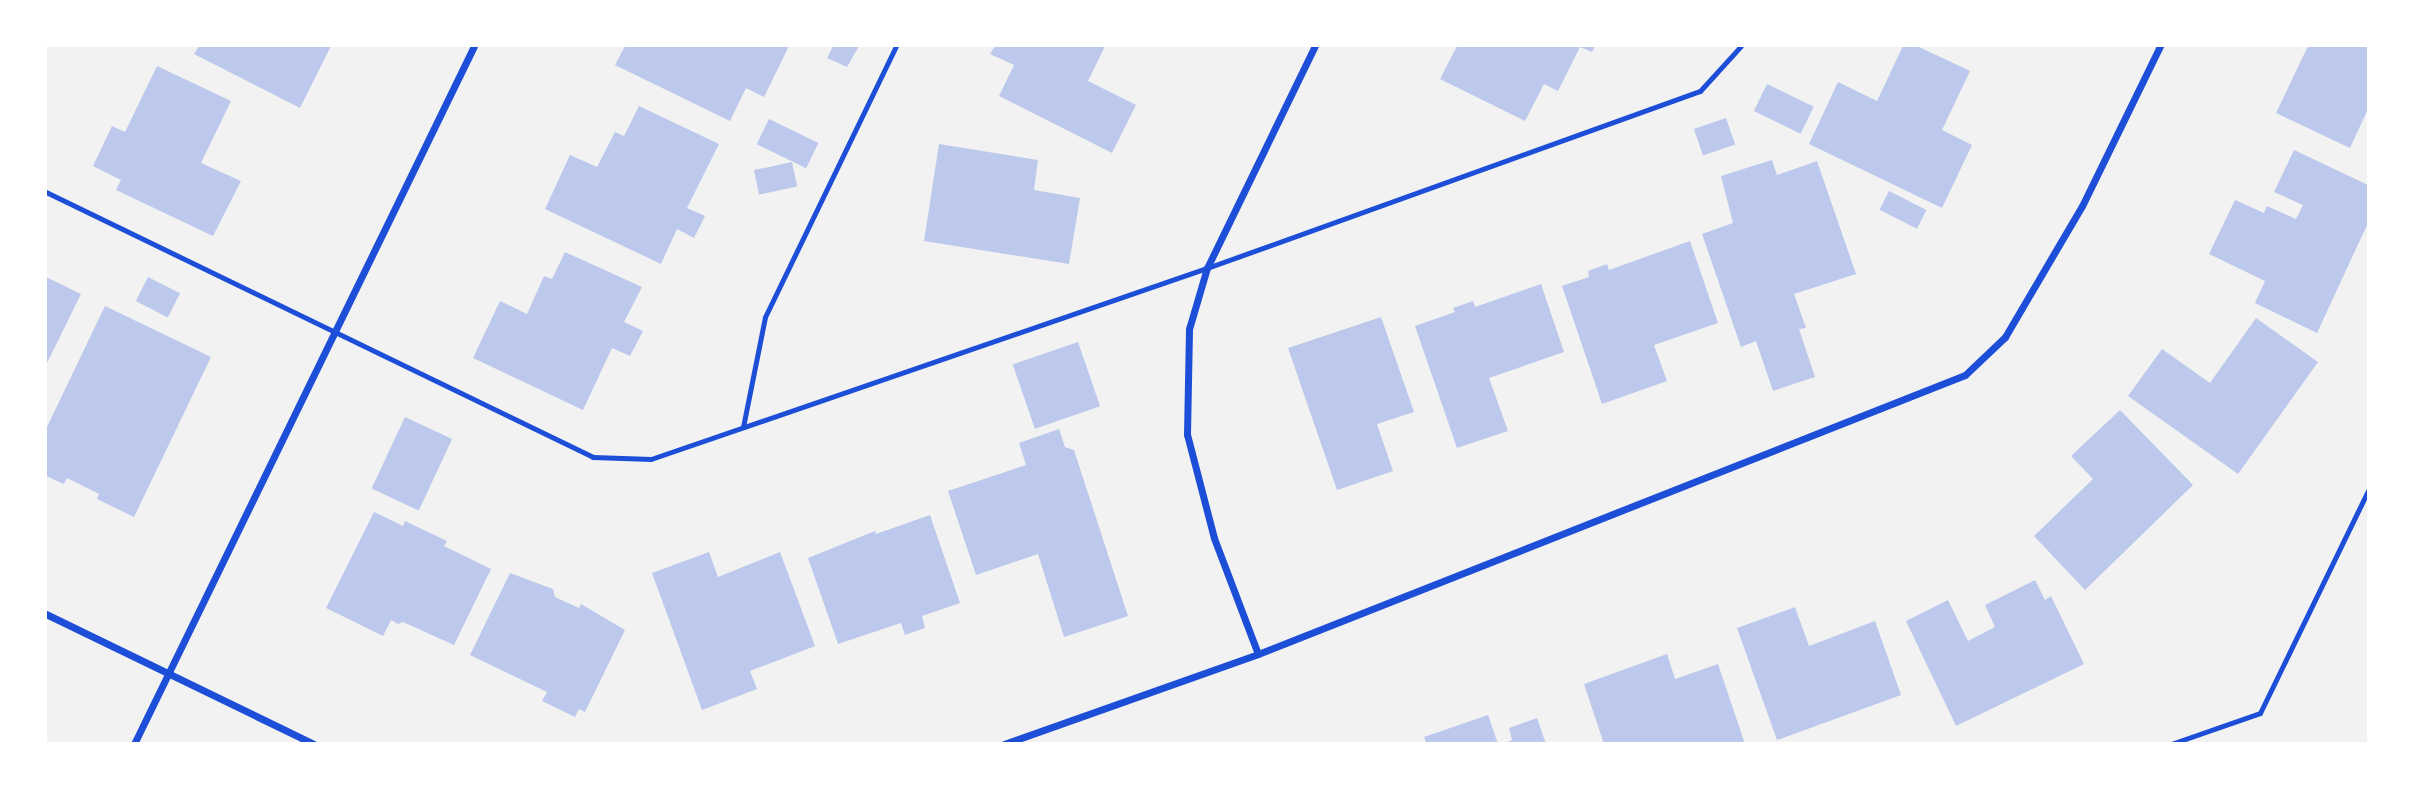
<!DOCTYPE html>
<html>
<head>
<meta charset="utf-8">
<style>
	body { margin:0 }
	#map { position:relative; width:2414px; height:789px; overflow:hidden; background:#f2f2f2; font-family:Spectral,serif }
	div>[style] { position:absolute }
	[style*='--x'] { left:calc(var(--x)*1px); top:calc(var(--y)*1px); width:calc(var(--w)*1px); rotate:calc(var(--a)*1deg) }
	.building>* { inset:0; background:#bdc9ec; transform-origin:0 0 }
	.service>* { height:5px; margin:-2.5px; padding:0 2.5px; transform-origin:2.5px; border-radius:2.5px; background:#1d4ed8 }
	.minor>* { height:7px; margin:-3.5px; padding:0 3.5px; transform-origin:3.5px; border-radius:3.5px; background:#1d4ed8 }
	span { translate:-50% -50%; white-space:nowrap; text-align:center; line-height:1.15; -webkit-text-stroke:5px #fff; paint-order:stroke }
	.frame { position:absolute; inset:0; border:47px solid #fff; pointer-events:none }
</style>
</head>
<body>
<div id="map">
	<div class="building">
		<i style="clip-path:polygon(199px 46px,331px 46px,300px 108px,194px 54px)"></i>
		<i style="clip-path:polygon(625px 46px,789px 46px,764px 97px,746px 88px,730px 121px,615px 65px)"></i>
		<i style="clip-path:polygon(833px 46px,859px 46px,847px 67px,827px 58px)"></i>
		<i style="clip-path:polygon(995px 46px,1105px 46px,1088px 81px,1136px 105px,1112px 153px,999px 96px,1014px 65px,990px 54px)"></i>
		<i style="clip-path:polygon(1457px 46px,1595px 46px,1592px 52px,1580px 47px,1558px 91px,1544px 84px,1525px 121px,1440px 79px)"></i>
		<i style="clip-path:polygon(1903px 46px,1917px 46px,1970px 71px,1942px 130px,1972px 145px,1942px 208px,1809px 144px,1838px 82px,1877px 101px)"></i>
		<i style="clip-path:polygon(2308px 46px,2368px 46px,2368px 109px,2350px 148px,2276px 113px)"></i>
		<i style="clip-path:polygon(157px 66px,231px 101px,201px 163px,241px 181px,213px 236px,116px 190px,121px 180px,93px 166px,112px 126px,125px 132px)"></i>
		<i style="left:1767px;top:84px;width:52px;height:30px;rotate:26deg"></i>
		<i style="clip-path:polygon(639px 106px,719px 144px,687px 208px,705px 216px,694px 238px,677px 229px,661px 264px,545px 209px,570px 155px,597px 167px,615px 132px,624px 136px)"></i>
		<i style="left:1726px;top:118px;width:28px;height:34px;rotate:71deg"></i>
		<i style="left:769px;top:119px;width:55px;height:28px;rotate:26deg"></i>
		<i style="clip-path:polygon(939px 144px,1038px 160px,1034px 190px,1080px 198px,1069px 264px,924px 241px)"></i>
		<i style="clip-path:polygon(2294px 150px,2368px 185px,2368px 223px,2317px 333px,2255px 303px,2265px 281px,2209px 254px,2235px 200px,2264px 213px,2267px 206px,2296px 219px,2303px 205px,2274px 192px)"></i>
		<i style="clip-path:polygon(1772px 160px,1777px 175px,1817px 161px,1856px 274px,1794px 294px,1806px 328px,1799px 329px,1815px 377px,1773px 391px,1756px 341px,1741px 347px,1702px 234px,1733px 223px,1721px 176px)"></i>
		<i style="left:792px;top:162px;width:25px;height:39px;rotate:78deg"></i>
		<i style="left:1889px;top:191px;width:42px;height:21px;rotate:27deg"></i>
		<i style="clip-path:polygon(1690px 241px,1718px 323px,1654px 345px,1667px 381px,1602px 404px,1562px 286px,1589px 277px,1588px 271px,1607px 264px,1609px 270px)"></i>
		<i style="clip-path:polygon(565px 252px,642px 287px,624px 322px,643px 331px,630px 356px,612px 348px,583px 410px,473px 358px,500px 301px,527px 314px,544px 276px,552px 279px)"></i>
		<i style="clip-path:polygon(46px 277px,81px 294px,46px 365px)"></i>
		<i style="left:148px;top:277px;width:36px;height:27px;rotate:27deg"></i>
		<i style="clip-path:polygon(1541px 284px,1564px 352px,1489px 378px,1508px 431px,1457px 448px,1415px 326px,1455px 312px,1453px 308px,1473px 301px,1475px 307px)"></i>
		<i style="clip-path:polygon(105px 306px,211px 357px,134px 517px,97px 499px,99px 494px,67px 478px,64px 484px,46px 476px,46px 429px)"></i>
		<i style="clip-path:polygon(1381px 317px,1414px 412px,1377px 424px,1393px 471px,1337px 490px,1288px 348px)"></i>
		<i style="clip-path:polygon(2256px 318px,2318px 362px,2238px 474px,2128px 396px,2162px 349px,2210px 383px)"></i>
		<i style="left:1078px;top:342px;width:68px;height:69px;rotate:71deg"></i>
		<i style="clip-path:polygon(2120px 410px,2193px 485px,2085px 590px,2034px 536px,2093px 479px,2071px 456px)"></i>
		<i style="left:405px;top:417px;width:52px;height:79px;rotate:25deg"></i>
		<i style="clip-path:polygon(1059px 429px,1065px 447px,1074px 450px,1128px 616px,1064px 637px,1038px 554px,976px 575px,948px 491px,1026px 465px,1019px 443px)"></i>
		<i style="clip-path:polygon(374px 512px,403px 526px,405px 521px,447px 541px,444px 546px,491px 569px,454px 645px,403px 622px,398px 624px,391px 620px,383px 636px,326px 608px)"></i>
		<i style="clip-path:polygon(930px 515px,960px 603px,922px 616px,925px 628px,905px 635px,901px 623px,838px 644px,808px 558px,875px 531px,876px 534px)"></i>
		<i style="clip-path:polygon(709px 552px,718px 577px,780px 552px,815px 646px,750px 671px,757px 689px,702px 710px,652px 573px)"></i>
		<i style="clip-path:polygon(510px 573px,553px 589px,555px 597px,579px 608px,581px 604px,625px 630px,585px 712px,579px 709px,575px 717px,542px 701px,547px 692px,470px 655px)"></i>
		<i style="clip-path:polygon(2035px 580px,2045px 600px,2051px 596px,2084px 664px,1956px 726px,1906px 621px,1948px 600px,1968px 641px,1995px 627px,1985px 605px)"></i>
		<i style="clip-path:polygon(1795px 607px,1809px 646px,1875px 621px,1901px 695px,1777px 740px,1737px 628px)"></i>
		<i style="clip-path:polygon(1667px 654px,1675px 679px,1718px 664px,1745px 744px,1604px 744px,1584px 684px)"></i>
		<i style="clip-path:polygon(1488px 715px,1498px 744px,1427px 744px,1424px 737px)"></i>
		<i style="clip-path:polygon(1537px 718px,1546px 744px,1503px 744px,1512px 740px,1509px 728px)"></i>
	</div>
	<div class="service">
		<i style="--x:46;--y:192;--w:608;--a:25.85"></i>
		<i style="--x:593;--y:457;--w:58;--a:2"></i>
		<i style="--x:651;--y:459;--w:588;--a:-18.96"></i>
		<i style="--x:1207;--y:268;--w:524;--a:-19.75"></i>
		<i style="--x:1700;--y:91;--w:61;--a:-47.7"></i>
		<i style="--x:743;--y:427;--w:112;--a:-78.7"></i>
		<i style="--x:765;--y:317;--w:301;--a:-64.2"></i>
		<i style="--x:2171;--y:744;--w:94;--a:-19.2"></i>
		<i style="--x:2260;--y:713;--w:247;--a:-64.1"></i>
	</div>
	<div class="minor">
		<i style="--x:46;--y:614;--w:298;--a:25.9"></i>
		<i style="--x:1258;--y:654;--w:124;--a:-110.8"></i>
		<i style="--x:1214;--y:538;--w:107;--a:-104.6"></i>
		<i style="--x:1187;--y:434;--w:105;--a:-88.9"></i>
		<i style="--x:1189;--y:329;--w:64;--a:-73.6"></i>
		<i style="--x:1207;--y:268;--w:247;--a:-64.1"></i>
		<i style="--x:134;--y:744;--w:776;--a:-64.03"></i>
		<i style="--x:1004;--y:744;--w:269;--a:-19.5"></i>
		<i style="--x:1258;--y:654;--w:760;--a:-21.54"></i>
		<i style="--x:1965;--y:375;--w:55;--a:-43.5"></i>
		<i style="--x:2005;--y:337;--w:152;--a:-59.6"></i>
		<i style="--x:2082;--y:206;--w:178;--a:-64"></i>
	</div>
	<div class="frame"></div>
</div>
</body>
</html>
